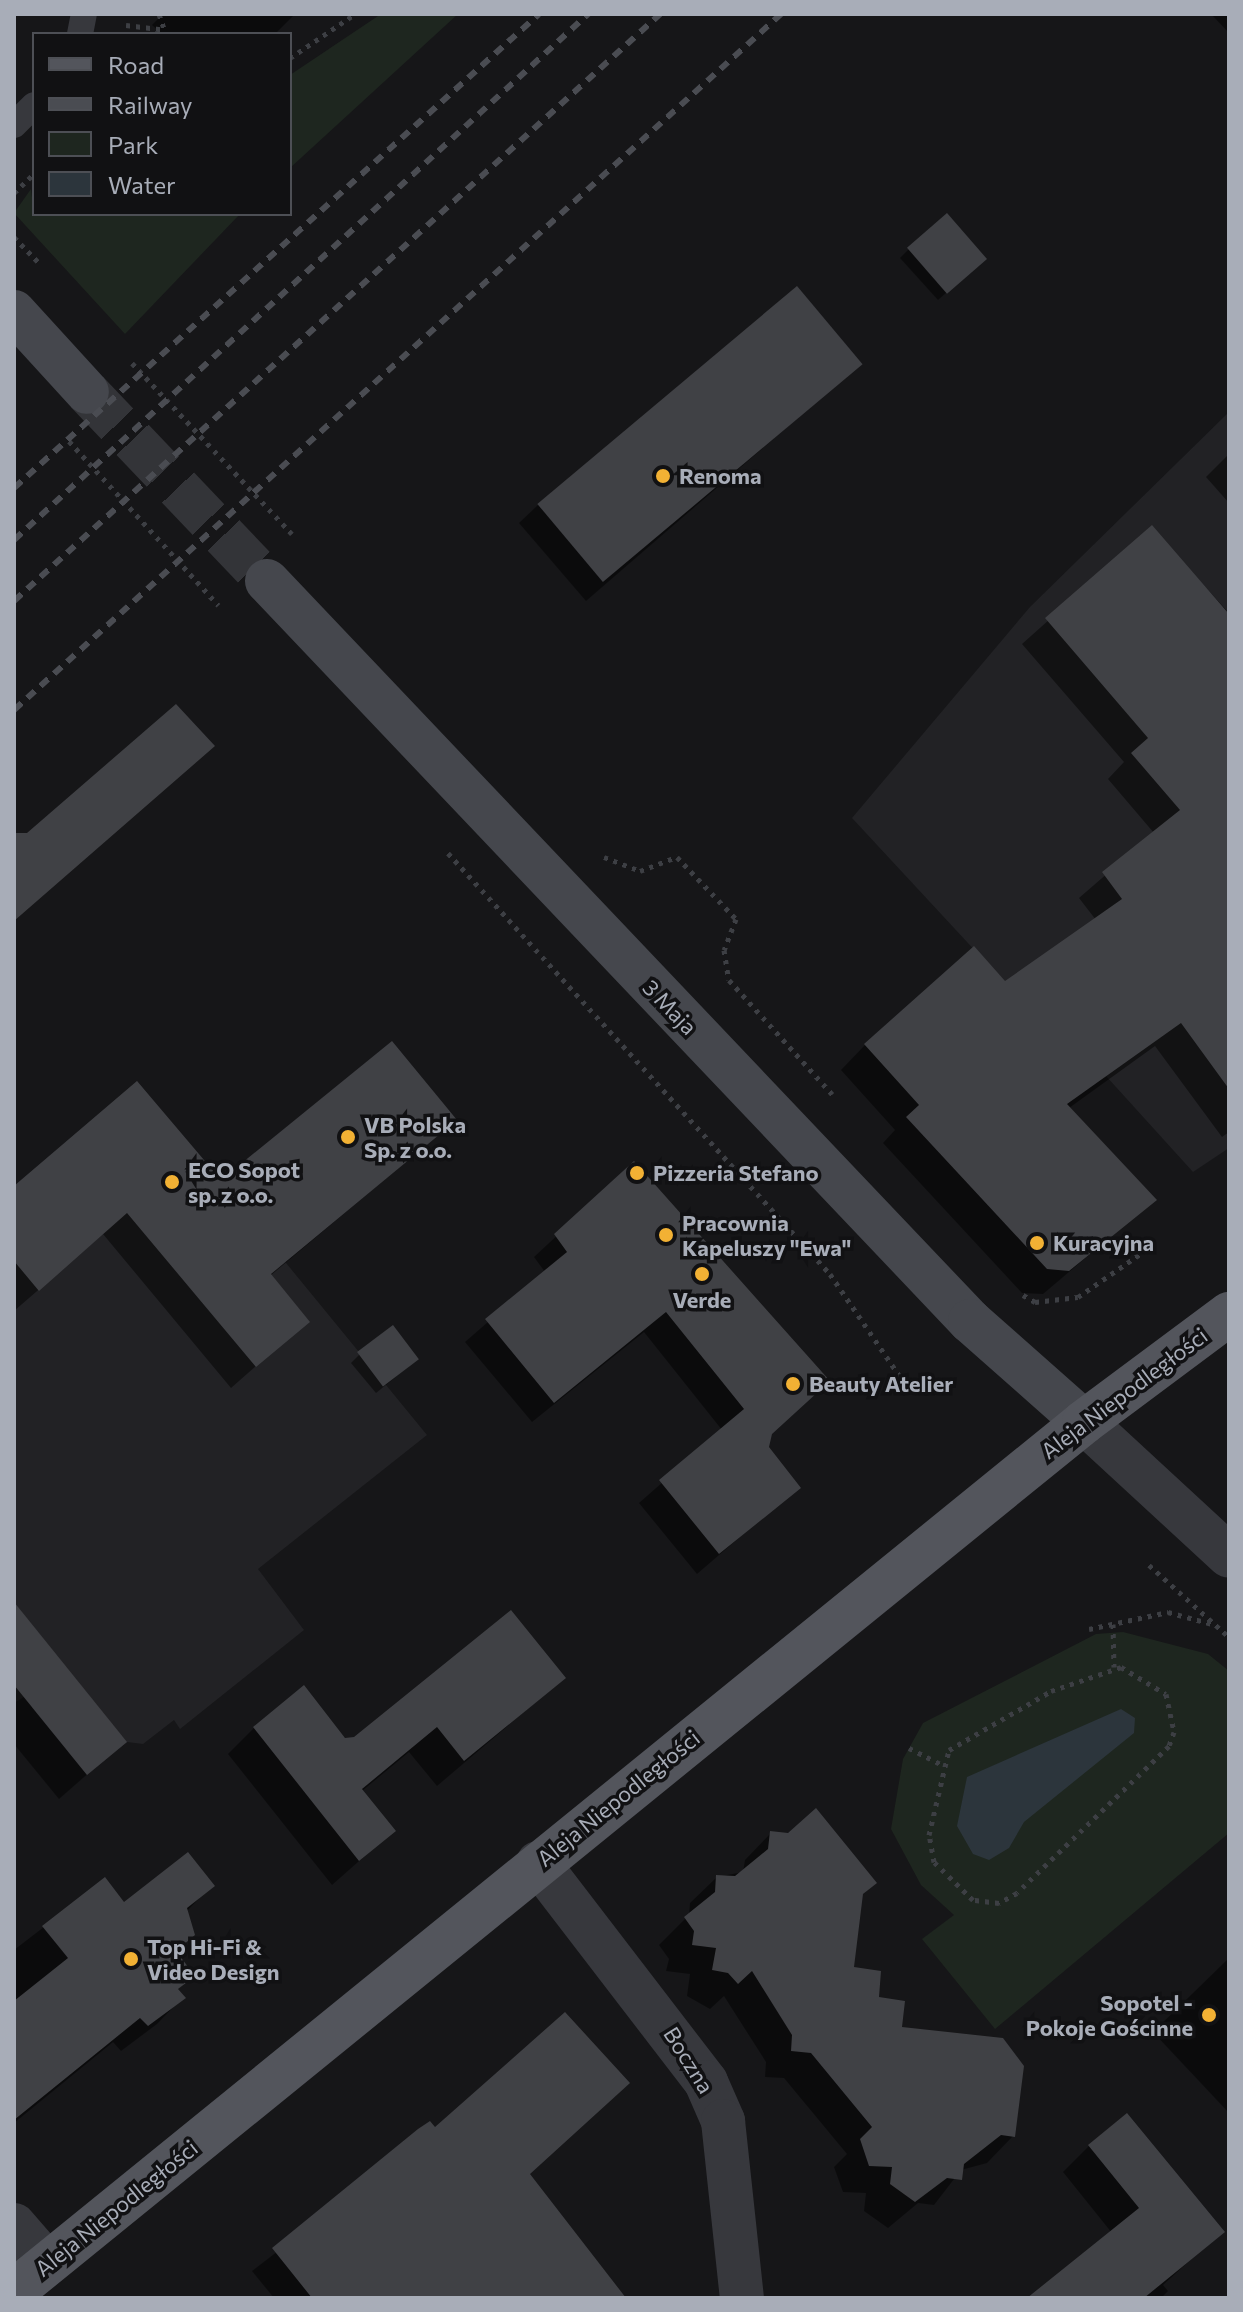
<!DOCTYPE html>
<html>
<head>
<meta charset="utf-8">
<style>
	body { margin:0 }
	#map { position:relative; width:1243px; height:2312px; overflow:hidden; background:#161618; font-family:Commissioner,sans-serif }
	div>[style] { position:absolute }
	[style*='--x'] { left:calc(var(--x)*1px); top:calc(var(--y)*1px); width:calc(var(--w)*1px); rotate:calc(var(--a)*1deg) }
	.built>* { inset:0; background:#222225 }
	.green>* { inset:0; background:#1e261f }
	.water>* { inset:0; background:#2c353c }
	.shadow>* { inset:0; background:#0007 }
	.building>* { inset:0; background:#404145; transform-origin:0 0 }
	.secondary-tunnel>* { height:44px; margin-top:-22px; transform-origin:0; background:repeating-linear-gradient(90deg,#333438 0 44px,transparent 0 66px) }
	.path>* { height:5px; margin-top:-2.5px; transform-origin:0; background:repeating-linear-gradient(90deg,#3d3f44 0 4px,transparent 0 10px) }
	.lane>* { height:26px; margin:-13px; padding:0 13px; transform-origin:13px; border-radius:13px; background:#37383d }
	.street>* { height:44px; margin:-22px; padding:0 22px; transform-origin:22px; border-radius:22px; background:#37383d }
	.secondary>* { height:44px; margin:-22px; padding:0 22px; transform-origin:22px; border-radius:22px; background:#45474d }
	.primary>* { height:44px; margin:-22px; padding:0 22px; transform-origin:22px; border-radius:22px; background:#53555c }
	.rail>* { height:6px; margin-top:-3px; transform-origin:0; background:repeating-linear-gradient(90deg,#4a4c52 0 10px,transparent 0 18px) }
	.dots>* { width:22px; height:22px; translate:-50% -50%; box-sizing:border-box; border:4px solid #111113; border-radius:50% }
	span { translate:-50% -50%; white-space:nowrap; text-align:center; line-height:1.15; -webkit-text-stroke:7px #111113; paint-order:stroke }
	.poi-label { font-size:22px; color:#a8adb8; font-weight:700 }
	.left { translate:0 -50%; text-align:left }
	.right { translate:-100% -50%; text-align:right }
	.street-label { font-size:22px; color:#a8adb8 }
	.frame { position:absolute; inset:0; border:16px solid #a8adb8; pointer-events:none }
	.legend { position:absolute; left:32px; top:32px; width:260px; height:184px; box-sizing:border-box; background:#111113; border:2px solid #4d4f55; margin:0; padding:10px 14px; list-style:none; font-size:24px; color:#a8adb8 }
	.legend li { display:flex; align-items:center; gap:16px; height:40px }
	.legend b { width:40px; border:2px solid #4d4f55 }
</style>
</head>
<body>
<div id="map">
	<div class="built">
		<i style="clip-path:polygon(1229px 412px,1229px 1148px,1193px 1172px,1067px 1033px,1057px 1039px,852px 818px,1030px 607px)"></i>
		<i style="clip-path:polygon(137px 1081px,427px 1435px,258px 1569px,304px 1630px,180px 1729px,174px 1720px,143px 1744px,127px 1742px,87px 1775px,24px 1697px,14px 1703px,14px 1186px)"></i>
	</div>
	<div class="green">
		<i style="clip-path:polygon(381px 14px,458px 14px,290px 168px,290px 75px)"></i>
		<i style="clip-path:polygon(31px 189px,34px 214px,240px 214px,125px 334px,14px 213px)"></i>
		<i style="clip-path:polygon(1123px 1632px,1208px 1654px,1229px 1671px,1229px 1833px,995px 2029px,922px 1939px,954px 1915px,921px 1885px,891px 1829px,903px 1759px,923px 1723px,1096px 1634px)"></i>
	</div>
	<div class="water">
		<i style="clip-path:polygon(1121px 1709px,1135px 1718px,1134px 1733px,1024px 1822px,1009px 1848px,989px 1860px,973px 1854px,957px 1826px,967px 1777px)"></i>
	</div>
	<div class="shadow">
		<i style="clip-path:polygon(163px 14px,295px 14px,275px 34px,162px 34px,152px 25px)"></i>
		<i style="clip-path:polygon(1211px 14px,1229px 14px,1229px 33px)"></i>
		<i style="clip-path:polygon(909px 249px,975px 267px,938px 300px,900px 258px)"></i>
		<i style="clip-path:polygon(860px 364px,586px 601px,519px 523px,538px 505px)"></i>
		<i style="clip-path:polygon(1229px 454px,1229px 503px,1206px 477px)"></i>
		<i style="clip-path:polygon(1152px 528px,1229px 613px,1229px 1132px,1222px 1137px,1155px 1046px,1069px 1108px,1154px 1200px,1043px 1294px,1022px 1293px,883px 1143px,895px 1130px,841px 1070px,865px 1045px,1004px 984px,1096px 920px,1079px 898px,1154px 833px,1108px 779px,1124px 762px,1022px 644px)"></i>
		<i style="clip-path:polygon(455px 1120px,270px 1276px,307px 1321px,231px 1388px,103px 1234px,14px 1311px,14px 1191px,221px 1183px)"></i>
		<i style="clip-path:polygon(634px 1164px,769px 1435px,767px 1447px,798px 1487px,697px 1574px,639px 1503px,722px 1430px,644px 1332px,532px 1422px,465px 1342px,545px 1272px,534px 1257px)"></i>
		<i style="clip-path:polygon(360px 1354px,408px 1367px,376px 1393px,351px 1363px)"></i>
		<i style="clip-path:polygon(14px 1605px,124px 1742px,59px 1799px,14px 1744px)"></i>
		<i style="clip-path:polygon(564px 1678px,437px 1786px,409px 1752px,362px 1791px,393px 1831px,332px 1885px,228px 1754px,254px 1728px,355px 1739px)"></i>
		<i style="clip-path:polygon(771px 1833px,875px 1883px,861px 1896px,852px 1969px,900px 2029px,1013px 2136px,987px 2163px,961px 2170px,934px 2205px,918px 2203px,888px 2228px,864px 2211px,866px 2193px,843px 2192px,834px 2167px,847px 2154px,784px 2078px,765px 2077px,766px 2062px,724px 1996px,710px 2009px,687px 1996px,690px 1974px,666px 1971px,669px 1959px,659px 1945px,689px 1915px,690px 1903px,717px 1877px,743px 1872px,745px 1860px)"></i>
		<i style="clip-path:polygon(105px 1880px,123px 1904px,212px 1885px,186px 1912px,193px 1935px,175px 1953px,192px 1976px,177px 1990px,183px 1997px,157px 2024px,121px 2051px,113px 2042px,14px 2123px,14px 1950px)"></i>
		<i style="clip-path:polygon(1229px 1958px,1229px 2113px,1153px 2032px)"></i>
		<i style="clip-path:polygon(435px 2130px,529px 2175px,624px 2298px,274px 2298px,252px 2271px)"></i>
		<i style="clip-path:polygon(1089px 2146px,1222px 2231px,1163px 2285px,1168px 2291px,1161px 2298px,1035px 2298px,1112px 2233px,1063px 2172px)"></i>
	</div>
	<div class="building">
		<i style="left:947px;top:213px;width:61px;height:53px;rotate:49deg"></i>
		<i style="left:797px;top:286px;width:102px;height:339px;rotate:50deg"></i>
		<i style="clip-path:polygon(1152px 525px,1229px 614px,1229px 1089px,1181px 1023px,1067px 1104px,1157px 1200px,1069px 1271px,1047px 1269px,906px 1117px,919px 1105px,864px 1044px,974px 946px,1005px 981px,1122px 899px,1102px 872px,1180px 810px,1131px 753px,1148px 738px,1045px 618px)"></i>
		<i style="clip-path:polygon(176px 704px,215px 746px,14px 921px,14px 833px,27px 833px)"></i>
		<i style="clip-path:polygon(392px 1041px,457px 1120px,271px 1274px,310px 1322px,256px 1367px,127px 1213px,39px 1291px,14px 1261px,14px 1186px,137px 1081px,221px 1180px)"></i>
		<i style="clip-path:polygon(634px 1161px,830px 1381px,772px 1434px,769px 1447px,801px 1488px,719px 1554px,659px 1480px,744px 1409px,666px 1312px,554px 1403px,485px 1319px,567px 1252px,554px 1234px)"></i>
		<i style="left:393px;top:1325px;width:43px;height:45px;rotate:53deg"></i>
		<i style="clip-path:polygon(14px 1602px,127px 1742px,87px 1775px,14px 1685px)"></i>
		<i style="clip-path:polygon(511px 1610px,566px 1678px,464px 1761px,437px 1727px,362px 1789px,396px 1831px,359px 1861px,253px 1727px,304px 1685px,345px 1738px,354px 1737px)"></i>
		<i style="clip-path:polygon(816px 1808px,877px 1883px,863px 1894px,854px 1967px,881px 1971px,879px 1997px,905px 2001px,902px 2027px,1003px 2038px,1024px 2066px,1015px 2137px,1001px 2135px,964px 2164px,962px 2180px,947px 2178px,915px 2202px,890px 2184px,892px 2167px,869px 2166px,860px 2139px,872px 2127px,811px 2053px,791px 2051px,792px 2035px,752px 1971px,738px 1984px,728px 1973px,712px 1970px,716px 1948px,692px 1945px,694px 1931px,684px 1917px,715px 1892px,716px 1875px,735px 1876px,768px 1849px,770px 1831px,788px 1833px)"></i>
		<i style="clip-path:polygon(188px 1852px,215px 1886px,187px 1908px,195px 1935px,176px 1951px,195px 1976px,178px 1989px,186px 1998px,148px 2026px,140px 2018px,14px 2120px,14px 2001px,68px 1958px,42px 1926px,105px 1877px,124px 1902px)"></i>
		<i style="clip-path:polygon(565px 2012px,630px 2083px,530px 2174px,626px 2298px,312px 2298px,272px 2248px,418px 2129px,430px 2121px,435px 2127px)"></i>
		<i style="clip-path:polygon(1127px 2113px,1225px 2232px,1144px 2298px,1027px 2298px,1139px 2208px,1088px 2145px)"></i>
	</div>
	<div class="secondary-tunnel">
		<i style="--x:87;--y:392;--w:261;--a:46.4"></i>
	</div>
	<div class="path">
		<i style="--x:159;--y:14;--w:21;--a:71"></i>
		<i style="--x:126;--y:25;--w:35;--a:7"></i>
		<i style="--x:290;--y:58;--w:78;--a:-34.1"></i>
		<i style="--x:14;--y:193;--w:28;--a:-44"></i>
		<i style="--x:14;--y:237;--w:39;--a:46"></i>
		<i style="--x:132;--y:363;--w:234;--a:46.9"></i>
		<i style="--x:69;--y:441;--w:222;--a:47.7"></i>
		<i style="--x:448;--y:853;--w:568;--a:47.78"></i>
		<i style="--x:830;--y:1274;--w:130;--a:55.7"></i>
		<i style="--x:604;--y:857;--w:39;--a:21"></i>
		<i style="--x:640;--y:871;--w:40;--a:-21"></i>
		<i style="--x:677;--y:857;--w:86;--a:46.4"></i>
		<i style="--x:736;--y:919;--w:33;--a:111"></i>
		<i style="--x:724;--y:950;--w:30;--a:81"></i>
		<i style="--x:729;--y:980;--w:154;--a:47.9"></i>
		<i style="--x:1023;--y:1295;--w:14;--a:30"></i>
		<i style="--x:1035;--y:1302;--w:43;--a:-6.6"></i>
		<i style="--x:1078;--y:1297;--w:91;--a:-34.7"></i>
		<i style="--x:1149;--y:1565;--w:108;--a:42"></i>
		<i style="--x:1113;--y:1624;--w:43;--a:88.7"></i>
		<i style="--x:1089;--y:1629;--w:81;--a:-12.1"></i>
		<i style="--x:1168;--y:1612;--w:50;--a:15.2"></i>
		<i style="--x:1121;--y:1667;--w:52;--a:31"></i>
		<i style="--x:1166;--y:1694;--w:39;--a:78"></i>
		<i style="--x:1174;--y:1732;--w:15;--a:110"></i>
		<i style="--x:1169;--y:1746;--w:211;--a:136"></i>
		<i style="--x:1017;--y:1893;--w:21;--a:151"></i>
		<i style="--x:999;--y:1903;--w:26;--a:-173"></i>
		<i style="--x:973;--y:1900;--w:54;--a:-135.7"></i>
		<i style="--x:934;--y:1862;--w:27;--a:-100"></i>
		<i style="--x:929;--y:1835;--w:87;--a:-76.8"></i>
		<i style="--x:949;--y:1750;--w:118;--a:-30"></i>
		<i style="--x:1051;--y:1691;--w:74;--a:-18.9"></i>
		<i style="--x:909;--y:1748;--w:38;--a:27"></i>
	</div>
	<div class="lane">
		<i style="--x:80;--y:34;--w:20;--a:-79"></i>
		<i style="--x:14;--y:125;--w:28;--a:-45"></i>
	</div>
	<div class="street">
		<i style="--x:1084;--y:1422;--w:197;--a:42.7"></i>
		<i style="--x:538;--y:1863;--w:276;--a:52.5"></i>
		<i style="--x:706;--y:2082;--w:43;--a:66.4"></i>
		<i style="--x:723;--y:2121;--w:178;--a:83.9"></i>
		<i style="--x:14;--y:2225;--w:50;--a:49"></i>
	</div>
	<div class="secondary">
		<i style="--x:14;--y:312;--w:108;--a:47.6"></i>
		<i style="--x:267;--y:581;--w:1021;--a:46.47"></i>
		<i style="--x:970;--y:1321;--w:152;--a:41.5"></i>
	</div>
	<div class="primary">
		<i style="--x:14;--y:2291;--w:1378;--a:-39.08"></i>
		<i style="--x:1084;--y:1422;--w:181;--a:-36.7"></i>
	</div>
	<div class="rail">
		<i style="--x:14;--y:488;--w:707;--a:-42.08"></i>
		<i style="--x:14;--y:540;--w:779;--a:-42.5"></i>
		<i style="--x:14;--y:601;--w:873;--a:-42.26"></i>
		<i style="--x:14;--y:710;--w:1036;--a:-42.22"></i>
	</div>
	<div class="dots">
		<i style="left:663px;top:476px;background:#f2b134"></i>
		<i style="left:348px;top:1137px;background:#f2b134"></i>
		<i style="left:637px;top:1173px;background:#f2b134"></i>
		<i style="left:172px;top:1182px;background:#f2b134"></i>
		<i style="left:666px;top:1235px;background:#f2b134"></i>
		<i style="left:1037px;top:1243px;background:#f2b134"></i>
		<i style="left:702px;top:1274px;background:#f2b134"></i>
		<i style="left:793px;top:1384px;background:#f2b134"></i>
		<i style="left:131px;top:1959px;background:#f2b134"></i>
		<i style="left:1209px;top:2015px;background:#f2b134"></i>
	</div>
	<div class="poi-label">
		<span class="left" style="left:679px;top:476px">Renoma</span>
		<span class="left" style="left:364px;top:1137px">VB Polska<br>Sp. z o.o.</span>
		<span class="left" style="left:188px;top:1182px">ECO Sopot<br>sp. z o.o.</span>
		<span class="left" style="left:653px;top:1173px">Pizzeria Stefano</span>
		<span class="left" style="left:682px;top:1235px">Pracownia<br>Kapeluszy "Ewa"</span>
		<span class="left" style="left:1053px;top:1243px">Kuracyjna</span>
		<span style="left:702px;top:1300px">Verde</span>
		<span class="left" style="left:809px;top:1384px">Beauty Atelier</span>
		<span class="left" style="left:147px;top:1959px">Top Hi-Fi &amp;<br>Video Design</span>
		<span class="right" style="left:1193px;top:2015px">Sopotel -<br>Pokoje Gościnne</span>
	</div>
	<div class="street-label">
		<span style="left:670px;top:1007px;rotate:46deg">3 Maja</span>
		<span style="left:1124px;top:1393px;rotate:-37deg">Aleja Niepodległości</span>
		<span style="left:618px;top:1798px;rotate:-39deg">Aleja Niepodległości</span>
		<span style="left:689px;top:2060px;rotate:58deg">Boczna</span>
		<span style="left:116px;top:2208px;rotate:-39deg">Aleja Niepodległości</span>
	</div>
	<div class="frame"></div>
	<ul class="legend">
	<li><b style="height:10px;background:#53555c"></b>Road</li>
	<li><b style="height:10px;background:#4a4c52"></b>Railway</li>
	<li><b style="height:22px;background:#1e261f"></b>Park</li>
	<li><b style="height:22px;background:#2c353c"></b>Water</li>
	</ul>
</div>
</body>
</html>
